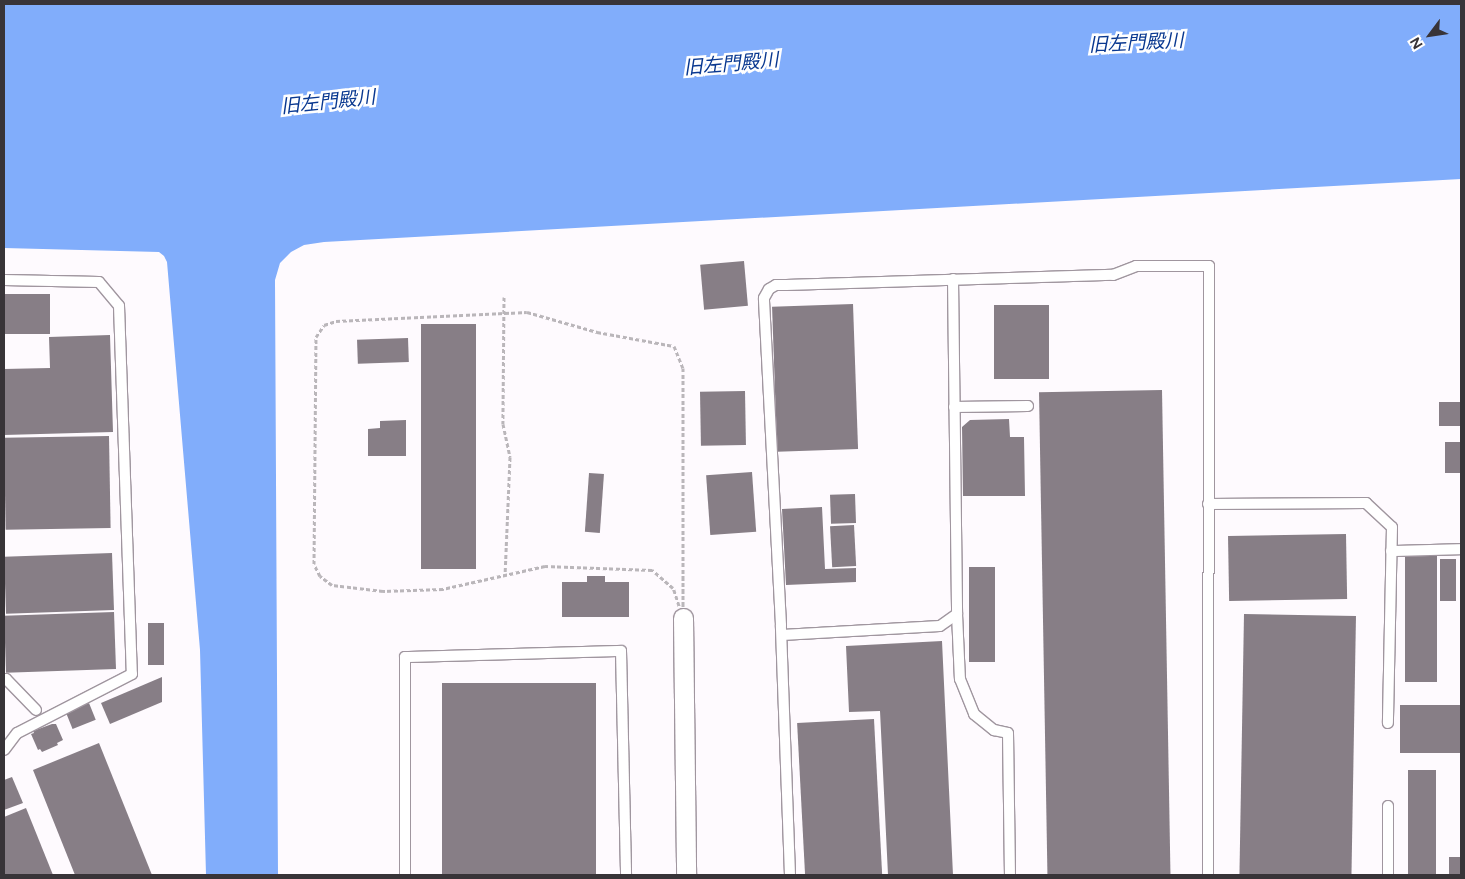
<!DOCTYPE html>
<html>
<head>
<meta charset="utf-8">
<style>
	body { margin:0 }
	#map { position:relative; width:1465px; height:879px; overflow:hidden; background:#fefafe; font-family:Figtree,"Noto Sans JP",sans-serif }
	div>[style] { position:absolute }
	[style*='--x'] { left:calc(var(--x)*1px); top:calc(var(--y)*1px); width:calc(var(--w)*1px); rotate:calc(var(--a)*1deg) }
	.water>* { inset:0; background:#81adfb }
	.building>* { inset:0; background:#877e86; transform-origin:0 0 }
	.path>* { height:3px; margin-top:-1.5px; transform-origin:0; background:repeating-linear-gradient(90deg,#bab6ba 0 4px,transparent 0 6.5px) }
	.roads { filter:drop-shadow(1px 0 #a0969f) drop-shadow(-1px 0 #a0969f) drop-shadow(0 1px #a0969f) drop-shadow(0 -1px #a0969f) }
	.service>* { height:10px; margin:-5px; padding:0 5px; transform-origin:5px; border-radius:5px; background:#fff }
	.minor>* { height:19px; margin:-9.5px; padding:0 9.5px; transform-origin:9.5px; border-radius:9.5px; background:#fff }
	span { translate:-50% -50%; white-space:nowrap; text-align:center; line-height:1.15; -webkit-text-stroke:5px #fff; paint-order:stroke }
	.water-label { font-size:19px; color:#093890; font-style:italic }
	.frame { position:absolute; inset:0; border:5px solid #383438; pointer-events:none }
	.north { position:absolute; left:1405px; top:10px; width:50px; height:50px; -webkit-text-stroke:4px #fff; paint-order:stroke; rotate:239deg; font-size:14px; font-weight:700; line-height:20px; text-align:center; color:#383438 }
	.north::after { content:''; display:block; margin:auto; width:18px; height:22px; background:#383438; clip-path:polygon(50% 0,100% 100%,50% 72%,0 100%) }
</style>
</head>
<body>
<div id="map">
	<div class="water">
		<i style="clip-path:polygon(4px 4px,1461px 4px,1461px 179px,324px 242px,304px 245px,291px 252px,280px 263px,275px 280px,278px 875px,206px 875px,200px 650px,167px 262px,164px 256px,159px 252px,4px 248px)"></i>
	</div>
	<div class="building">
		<i style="left:744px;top:261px;width:45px;height:44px;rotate:85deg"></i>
		<i style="left:4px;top:294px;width:46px;height:40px"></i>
		<i style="left:853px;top:304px;width:145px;height:81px;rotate:88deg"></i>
		<i style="left:994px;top:305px;width:55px;height:74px"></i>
		<i style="left:421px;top:324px;width:55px;height:245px"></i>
		<i style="clip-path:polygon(110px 335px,113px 432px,4px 435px,4px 369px,50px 368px,49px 337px)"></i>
		<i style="left:408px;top:338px;width:24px;height:51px;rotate:88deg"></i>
		<i style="left:1162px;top:390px;width:485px;height:123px;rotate:89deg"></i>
		<i style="left:745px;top:391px;width:54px;height:45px;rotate:89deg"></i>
		<i style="left:1439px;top:402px;width:22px;height:24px"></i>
		<i style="clip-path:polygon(1009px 419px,1010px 437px,1024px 437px,1025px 496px,963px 496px,962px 427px,970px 420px)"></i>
		<i style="clip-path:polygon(406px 420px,406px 456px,368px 456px,368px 429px,380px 428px,380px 421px)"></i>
		<i style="left:109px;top:436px;width:92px;height:105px;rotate:89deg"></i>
		<i style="left:1445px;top:442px;width:16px;height:31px"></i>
		<i style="left:752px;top:472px;width:60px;height:46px;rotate:86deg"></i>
		<i style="left:589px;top:473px;width:15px;height:59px;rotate:4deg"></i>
		<i style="left:855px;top:494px;width:29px;height:25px;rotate:88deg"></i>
		<i style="clip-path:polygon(822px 507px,825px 569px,856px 568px,856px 582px,786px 585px,782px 509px)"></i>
		<i style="left:854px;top:525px;width:41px;height:24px;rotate:87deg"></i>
		<i style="left:1346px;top:534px;width:65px;height:118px;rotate:89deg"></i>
		<i style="left:112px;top:553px;width:57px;height:108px;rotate:88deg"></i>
		<i style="left:1405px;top:556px;width:32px;height:126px"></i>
		<i style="left:1440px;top:559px;width:16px;height:42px"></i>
		<i style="left:969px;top:567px;width:26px;height:95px"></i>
		<i style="clip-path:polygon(587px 576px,605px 576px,605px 582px,629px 582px,629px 617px,562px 617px,562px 582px,587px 582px)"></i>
		<i style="left:114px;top:612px;width:57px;height:110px;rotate:88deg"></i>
		<i style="left:1244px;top:614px;width:112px;height:261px;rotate:1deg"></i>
		<i style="left:148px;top:623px;width:16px;height:42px"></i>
		<i style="clip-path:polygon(942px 641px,953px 875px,888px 875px,880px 711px,849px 712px,846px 646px)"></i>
		<i style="clip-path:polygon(162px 677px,162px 702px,110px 724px,101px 703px)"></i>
		<i style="left:442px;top:683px;width:154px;height:192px"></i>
		<i style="left:89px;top:703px;width:18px;height:25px;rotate:68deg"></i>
		<i style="left:1461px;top:705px;width:48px;height:61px;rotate:90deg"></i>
		<i style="left:874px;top:719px;width:156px;height:77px;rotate:87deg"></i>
		<i style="clip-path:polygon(52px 724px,56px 724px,63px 740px,57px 743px,58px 745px,42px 752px,40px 749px,38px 750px,31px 734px,34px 733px,33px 731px)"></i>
		<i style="clip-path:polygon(99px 743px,152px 875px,75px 875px,33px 770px)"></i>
		<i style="left:1408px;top:770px;width:28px;height:105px"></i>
		<i style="clip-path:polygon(12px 777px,23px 803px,4px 810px,4px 780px)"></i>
		<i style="clip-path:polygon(26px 808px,53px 875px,4px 875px,4px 817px)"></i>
		<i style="left:1449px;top:857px;width:12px;height:18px"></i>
	</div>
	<div class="path">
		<i style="--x:504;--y:297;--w:127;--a:90.5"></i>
		<i style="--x:503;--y:424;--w:34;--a:78"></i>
		<i style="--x:510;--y:457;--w:119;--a:92.4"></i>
		<i style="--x:527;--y:312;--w:73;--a:15.9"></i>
		<i style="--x:597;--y:332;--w:78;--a:10.3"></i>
		<i style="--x:674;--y:346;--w:24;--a:68"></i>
		<i style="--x:683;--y:368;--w:250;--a:90"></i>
		<i style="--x:683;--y:618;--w:32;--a:-108"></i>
		<i style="--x:673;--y:588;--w:28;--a:-139"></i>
		<i style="--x:652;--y:570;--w:107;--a:-177.9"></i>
		<i style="--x:545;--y:566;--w:105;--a:167.3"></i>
		<i style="--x:443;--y:589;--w:60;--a:178.1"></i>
		<i style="--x:383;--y:591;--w:51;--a:-173.3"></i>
		<i style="--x:332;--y:585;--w:15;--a:-143"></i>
		<i style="--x:320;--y:576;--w:13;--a:-117"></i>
		<i style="--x:314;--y:564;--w:227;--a:-89.5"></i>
		<i style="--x:316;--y:337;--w:14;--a:-56"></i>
		<i style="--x:324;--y:325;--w:13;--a:-18"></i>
		<i style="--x:336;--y:321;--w:191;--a:-2.7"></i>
	</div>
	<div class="roads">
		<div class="service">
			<i style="--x:953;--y:279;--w:335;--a:89.3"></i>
			<i style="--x:957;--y:614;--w:65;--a:87.4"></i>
			<i style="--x:960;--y:679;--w:38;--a:68"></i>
			<i style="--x:974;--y:714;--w:26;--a:39"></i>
			<i style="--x:994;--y:730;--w:14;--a:12"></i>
			<i style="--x:1008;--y:733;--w:142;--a:89.2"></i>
			<i style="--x:4;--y:280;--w:95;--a:1.2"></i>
			<i style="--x:99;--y:282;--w:31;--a:50"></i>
			<i style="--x:119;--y:306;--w:368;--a:88"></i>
			<i style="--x:132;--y:674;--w:129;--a:152.8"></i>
			<i style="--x:17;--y:733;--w:21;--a:127"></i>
			<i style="--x:954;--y:407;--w:74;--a:-0.8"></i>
			<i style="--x:1208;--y:504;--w:158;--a:-0.4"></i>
			<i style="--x:1366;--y:503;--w:35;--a:43"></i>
			<i style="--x:1392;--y:527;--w:196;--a:91.2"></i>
			<i style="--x:1391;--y:551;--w:70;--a:-1.6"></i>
			<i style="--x:782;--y:635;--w:158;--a:-3.3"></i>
			<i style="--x:940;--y:626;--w:21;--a:-35"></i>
			<i style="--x:4;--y:679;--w:2;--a:0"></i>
			<i style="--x:6;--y:679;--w:43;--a:45.9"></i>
			<i style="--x:405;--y:875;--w:218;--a:-90"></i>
			<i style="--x:405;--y:657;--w:216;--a:-1.6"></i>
			<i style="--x:621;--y:651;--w:224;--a:88.7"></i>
			<i style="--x:790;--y:875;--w:250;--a:-92.1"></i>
			<i style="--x:781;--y:625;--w:327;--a:-93"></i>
			<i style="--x:764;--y:298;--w:10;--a:-61"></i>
			<i style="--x:769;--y:289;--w:8;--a:-30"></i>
			<i style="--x:776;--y:285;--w:10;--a:0"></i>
			<i style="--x:786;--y:285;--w:327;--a:-1.8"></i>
			<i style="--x:1113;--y:275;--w:25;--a:-21"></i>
			<i style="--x:1136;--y:266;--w:73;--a:0"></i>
			<i style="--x:1209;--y:266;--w:609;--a:90.09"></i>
			<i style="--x:1388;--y:875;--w:69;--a:-90"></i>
		</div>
		<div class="minor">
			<i style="--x:683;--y:618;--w:257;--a:89.3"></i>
		</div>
	</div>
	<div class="water-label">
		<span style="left:1136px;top:43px;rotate:-3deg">旧左門殿川</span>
		<span style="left:731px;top:64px;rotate:-5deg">旧左門殿川</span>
		<span style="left:328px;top:102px;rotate:-6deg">旧左門殿川</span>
	</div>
	<div class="frame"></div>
	<div class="north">N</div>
</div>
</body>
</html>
